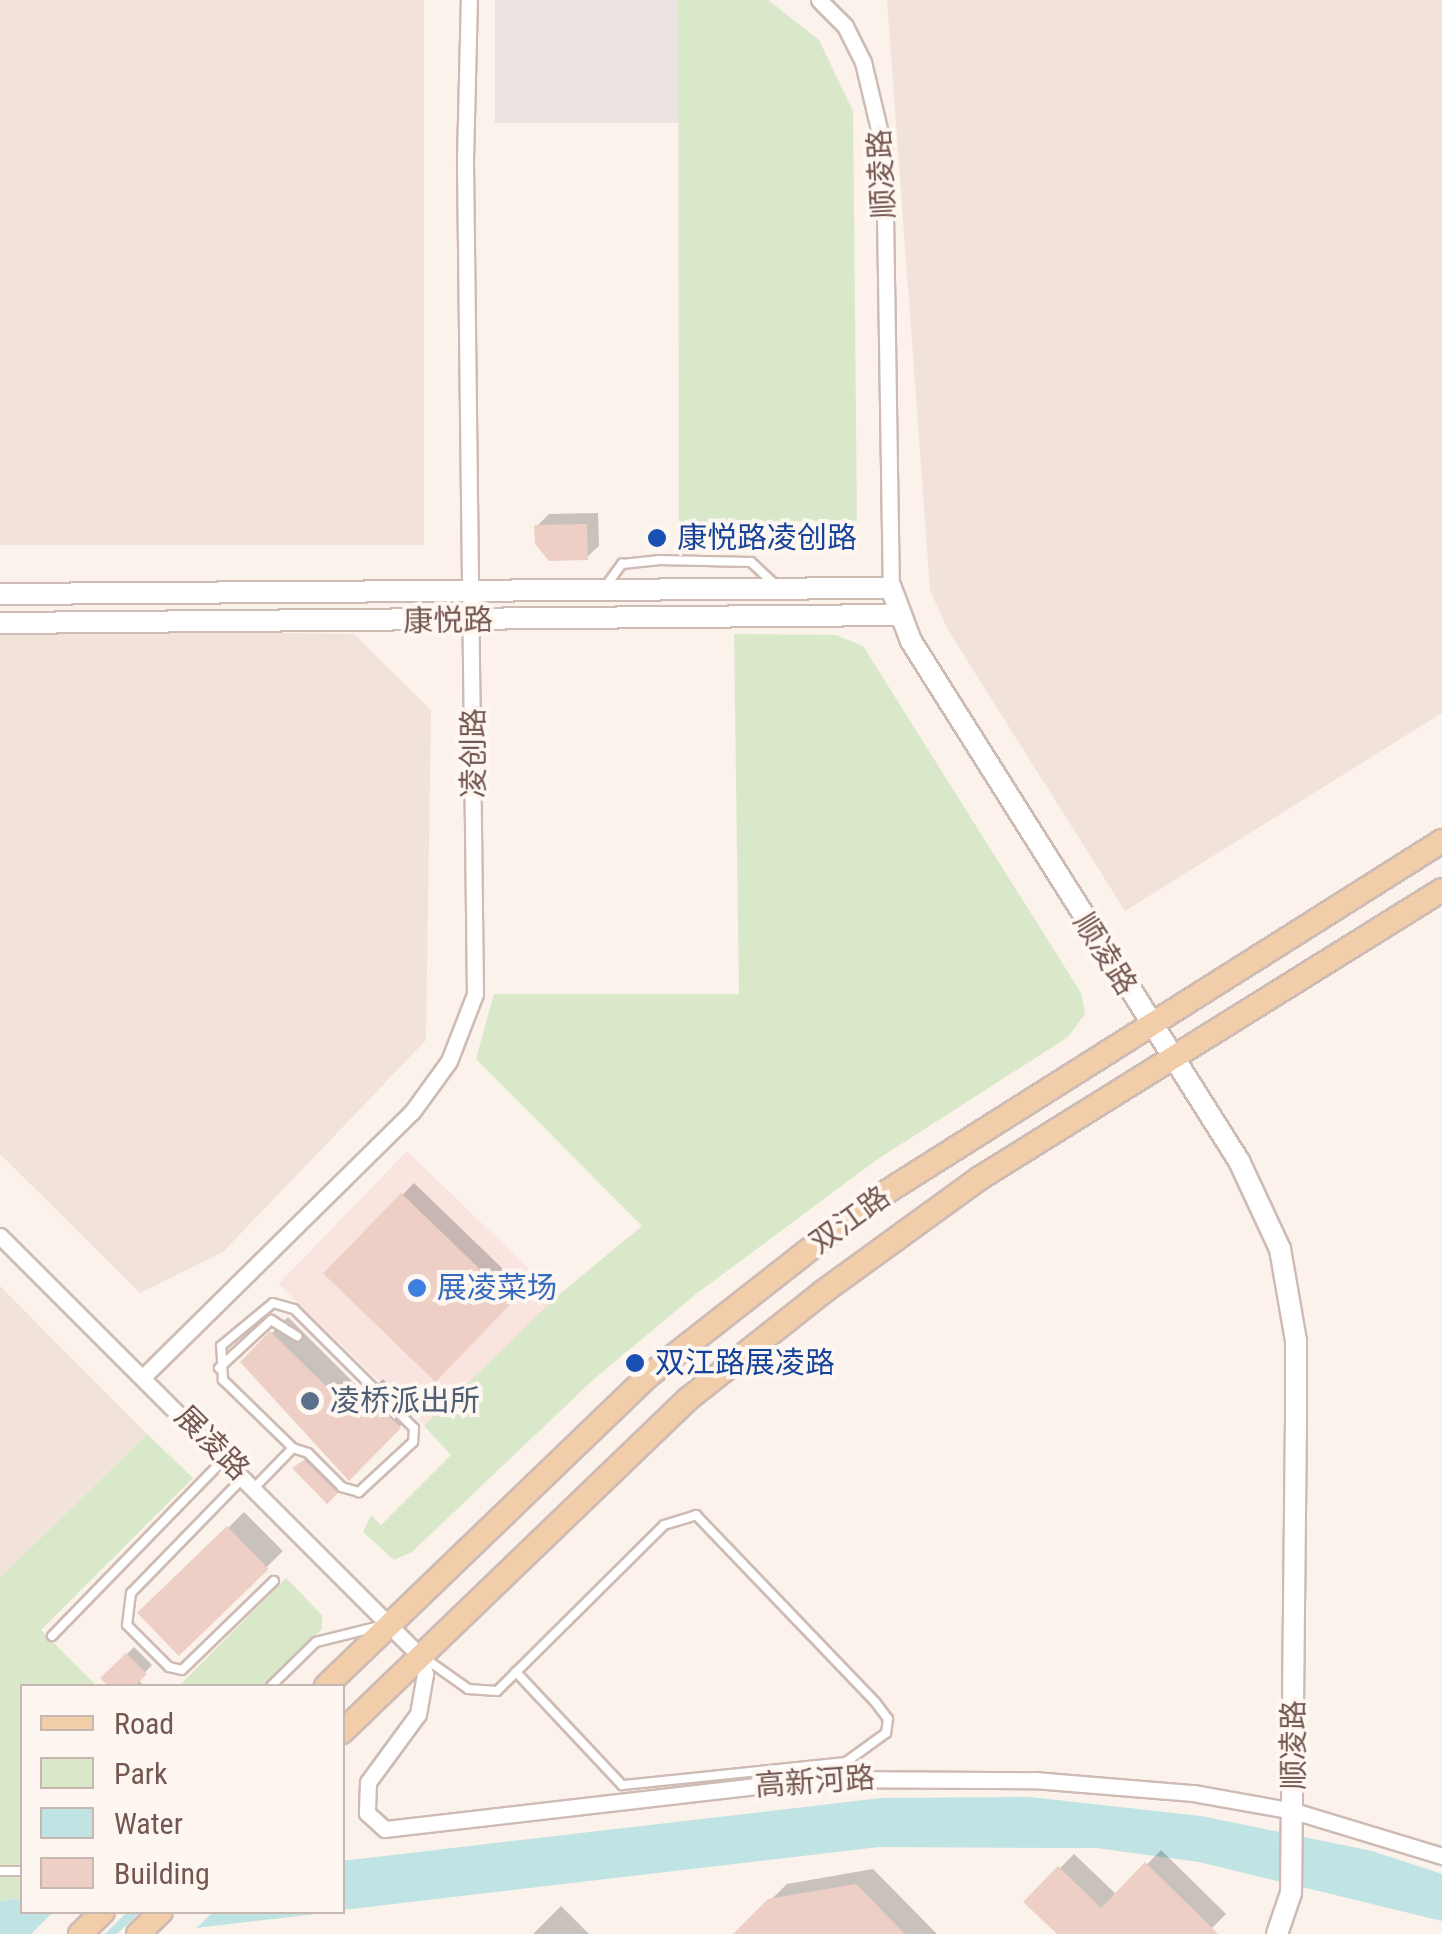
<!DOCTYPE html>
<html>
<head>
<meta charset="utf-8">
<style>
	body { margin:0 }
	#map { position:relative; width:1442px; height:1934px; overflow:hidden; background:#fbf2eb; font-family:"Roboto Condensed","Noto Sans SC",sans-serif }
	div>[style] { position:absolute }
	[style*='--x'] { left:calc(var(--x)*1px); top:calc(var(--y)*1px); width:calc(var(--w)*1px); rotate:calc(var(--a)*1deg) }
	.residential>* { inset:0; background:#f2e3da; transform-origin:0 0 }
	.commercial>* { inset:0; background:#fae4e0; transform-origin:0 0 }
	.industrial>* { inset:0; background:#ebe3e0; transform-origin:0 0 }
	.green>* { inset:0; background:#dae8ca }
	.water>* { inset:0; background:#c0e3e3 }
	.pier>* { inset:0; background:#fbf2eb }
	.shadow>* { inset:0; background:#0003; transform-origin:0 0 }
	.building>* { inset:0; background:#eecfc5; transform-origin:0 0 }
	.roads { filter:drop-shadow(2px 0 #cebbb4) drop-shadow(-2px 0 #cebbb4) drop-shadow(0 2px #cebbb4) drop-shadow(0 -2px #cebbb4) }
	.lane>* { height:8px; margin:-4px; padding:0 4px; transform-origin:4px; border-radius:4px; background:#fff }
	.street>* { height:15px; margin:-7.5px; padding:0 7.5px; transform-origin:7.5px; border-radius:7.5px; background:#fff }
	.secondary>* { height:20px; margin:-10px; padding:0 10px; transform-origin:10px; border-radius:10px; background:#fff }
	.primary>* { height:22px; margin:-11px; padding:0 11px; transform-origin:11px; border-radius:11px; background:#f2cdaa }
	.dots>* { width:28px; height:28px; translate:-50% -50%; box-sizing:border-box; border:5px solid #fef7f1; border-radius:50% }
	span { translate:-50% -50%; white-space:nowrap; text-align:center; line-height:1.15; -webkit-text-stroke:8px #fef7f1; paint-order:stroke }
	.street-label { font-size:30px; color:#745750 }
	.transit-label { font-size:30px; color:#164399 }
	.left { translate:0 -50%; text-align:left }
	.shop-label { font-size:30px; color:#366cbe }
	.service-label { font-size:30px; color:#4e5e75 }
	.legend { position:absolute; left:20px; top:1684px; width:325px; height:230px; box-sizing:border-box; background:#fef7f1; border:2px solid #c7b7b1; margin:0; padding:12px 18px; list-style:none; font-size:30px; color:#745750 }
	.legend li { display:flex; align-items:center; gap:20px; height:50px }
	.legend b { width:50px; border:2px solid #c7b7b1 }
</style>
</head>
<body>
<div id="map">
	<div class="residential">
		<i style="left:0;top:0;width:424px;height:545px"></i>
		<i style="clip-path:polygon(887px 0,1442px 0,1442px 713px,1125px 911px,948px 630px,930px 590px)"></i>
		<i style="clip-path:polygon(0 629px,354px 634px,431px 710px,426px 1040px,223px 1252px,140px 1293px,0 1154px)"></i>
		<i style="clip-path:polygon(0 1286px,147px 1434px,0 1578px)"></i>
	</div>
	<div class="commercial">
		<i style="left:407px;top:1151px;width:209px;height:185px;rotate:44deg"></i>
	</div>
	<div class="industrial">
		<i style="left:495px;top:0;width:183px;height:123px"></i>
	</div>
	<div class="green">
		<i style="clip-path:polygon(678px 0,768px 0,819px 40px,853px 111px,857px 521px,679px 522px)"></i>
		<i style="clip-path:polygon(734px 634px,836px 635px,863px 646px,1081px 993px,1085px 1014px,1068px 1037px,875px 1161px,696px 1294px,594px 1379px,412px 1552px,394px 1560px,363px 1532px,371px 1515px,381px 1525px,451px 1455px,424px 1426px,556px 1297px,642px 1226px,476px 1059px,494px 994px,739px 994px)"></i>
		<i style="clip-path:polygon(147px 1434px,193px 1478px,41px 1630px,97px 1686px,22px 1686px,22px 1898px,0 1901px,0 1578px)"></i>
		<i style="clip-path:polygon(286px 1578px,322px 1615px,322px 1629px,263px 1686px,179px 1686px)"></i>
	</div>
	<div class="water">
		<i style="clip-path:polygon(1030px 1797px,1201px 1816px,1372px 1851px,1442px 1874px,1442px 1921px,1199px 1862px,1096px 1848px,879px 1847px,343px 1910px,342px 1861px,881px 1798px)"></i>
		<i style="clip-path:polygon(22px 1898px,22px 1912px,333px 1912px,143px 1934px,0 1934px,0 1901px)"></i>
	</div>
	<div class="pier">
		<i style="clip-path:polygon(53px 1912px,127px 1912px,105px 1934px,31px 1934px)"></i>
		<i style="clip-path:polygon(140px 1912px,213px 1912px,191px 1933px,117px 1934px)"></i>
	</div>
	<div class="shadow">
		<i style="clip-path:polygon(598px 513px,599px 546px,587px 557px,537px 526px,549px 514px)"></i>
		<i style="left:414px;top:1183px;width:151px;height:126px;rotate:44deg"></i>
		<i style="clip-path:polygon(288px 1317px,366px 1395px,383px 1379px,415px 1411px,349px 1478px,243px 1362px)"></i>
		<i style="clip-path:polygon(313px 1454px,343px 1484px,327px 1500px,303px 1461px)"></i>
		<i style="left:244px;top:1512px;width:55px;height:145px;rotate:45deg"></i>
		<i style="clip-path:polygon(134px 1647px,152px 1665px,138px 1680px,145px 1686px,112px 1686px,103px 1678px)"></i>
		<i style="clip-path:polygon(1161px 1850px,1226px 1914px,1206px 1934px,1060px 1934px,1027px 1902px,1074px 1854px,1117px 1895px)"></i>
		<i style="clip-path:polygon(873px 1869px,937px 1934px,736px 1934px,787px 1884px)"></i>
		<i style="clip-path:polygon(561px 1906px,589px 1934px,533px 1934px)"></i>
	</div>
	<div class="building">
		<i style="clip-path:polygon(587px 524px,588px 560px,549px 561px,535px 544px,534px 525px)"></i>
		<i style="left:401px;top:1193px;width:156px;height:112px;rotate:44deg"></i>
		<i style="clip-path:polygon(270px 1331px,349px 1409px,365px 1393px,401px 1428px,349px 1481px,240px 1362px)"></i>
		<i style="clip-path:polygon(304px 1460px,338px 1493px,327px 1504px,292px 1468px)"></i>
		<i style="left:227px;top:1526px;width:60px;height:125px;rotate:46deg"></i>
		<i style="clip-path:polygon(126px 1653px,147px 1674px,135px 1686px,108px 1686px,100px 1678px)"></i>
		<i style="clip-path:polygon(1145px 1862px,1218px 1934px,1057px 1934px,1023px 1902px,1058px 1866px,1101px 1908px)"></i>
		<i style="clip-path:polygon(856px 1884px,905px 1934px,733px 1934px,768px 1899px)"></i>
	</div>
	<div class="roads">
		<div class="lane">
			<i style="--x:605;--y:587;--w:29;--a:-54"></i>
			<i style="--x:622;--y:564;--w:36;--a:-6"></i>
			<i style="--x:658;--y:560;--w:93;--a:1.2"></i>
			<i style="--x:751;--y:562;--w:37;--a:43"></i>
			<i style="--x:273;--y:1303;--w:22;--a:16"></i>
			<i style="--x:294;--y:1309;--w:169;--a:44.8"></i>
			<i style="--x:414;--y:1428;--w:14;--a:94"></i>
			<i style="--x:413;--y:1442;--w:74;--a:137.2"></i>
			<i style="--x:359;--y:1492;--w:18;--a:-164"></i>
			<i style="--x:342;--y:1487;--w:48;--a:-135"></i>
			<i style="--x:308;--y:1453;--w:16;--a:-162"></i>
			<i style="--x:293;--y:1448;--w:98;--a:-135.8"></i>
			<i style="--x:223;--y:1380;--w:34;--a:-93"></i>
			<i style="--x:221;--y:1346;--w:67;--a:-39.6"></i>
			<i style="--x:219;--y:1368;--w:71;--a:-42.7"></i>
			<i style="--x:271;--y:1320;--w:31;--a:32"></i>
			<i style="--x:242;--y:1479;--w:159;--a:134.2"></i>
			<i style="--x:131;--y:1593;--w:32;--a:97"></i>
			<i style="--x:127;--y:1625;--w:59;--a:45"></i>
			<i style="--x:169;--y:1667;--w:13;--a:13"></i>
			<i style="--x:182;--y:1670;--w:128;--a:-44.1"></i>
			<i style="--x:256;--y:1486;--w:53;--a:-45.8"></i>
			<i style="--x:52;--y:1636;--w:245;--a:-45.8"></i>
			<i style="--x:423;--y:1657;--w:55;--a:35.4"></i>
			<i style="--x:468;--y:1689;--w:29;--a:4"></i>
			<i style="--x:497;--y:1691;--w:235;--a:-44.8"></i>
			<i style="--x:664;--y:1525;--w:34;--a:-17"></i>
			<i style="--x:696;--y:1515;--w:260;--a:46.2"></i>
			<i style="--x:876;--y:1703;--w:20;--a:53"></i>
			<i style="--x:888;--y:1719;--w:14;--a:98"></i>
			<i style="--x:886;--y:1733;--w:49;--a:144.1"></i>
			<i style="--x:846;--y:1762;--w:225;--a:174.1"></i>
			<i style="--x:622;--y:1785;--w:155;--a:-133.2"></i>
			<i style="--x:271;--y:1686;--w:63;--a:-44.4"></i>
			<i style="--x:316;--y:1642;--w:62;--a:-14"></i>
			<i style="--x:0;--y:1871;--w:22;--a:0"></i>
		</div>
		<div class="street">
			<i style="--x:819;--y:0;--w:37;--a:45"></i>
			<i style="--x:845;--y:26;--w:40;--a:63.4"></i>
			<i style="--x:863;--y:62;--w:90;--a:76.6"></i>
			<i style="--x:884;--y:150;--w:438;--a:89.1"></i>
			<i style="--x:0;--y:1236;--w:593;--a:45"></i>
			<i style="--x:419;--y:1655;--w:20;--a:72"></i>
			<i style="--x:425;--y:1674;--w:41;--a:99.9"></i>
			<i style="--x:418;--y:1714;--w:84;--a:126.3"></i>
			<i style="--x:368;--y:1782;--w:31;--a:92"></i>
			<i style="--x:367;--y:1813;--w:24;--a:42"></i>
			<i style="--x:385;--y:1829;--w:436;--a:-6.6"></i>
			<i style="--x:818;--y:1779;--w:216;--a:0.3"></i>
			<i style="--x:1034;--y:1780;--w:160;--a:4.7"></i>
			<i style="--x:1193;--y:1793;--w:103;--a:10.1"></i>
			<i style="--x:1294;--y:1811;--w:155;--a:16.9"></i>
			<i style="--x:144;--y:1376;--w:376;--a:-44.6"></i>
			<i style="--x:412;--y:1112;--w:63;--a:-54"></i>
			<i style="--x:449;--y:1061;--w:72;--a:-68.8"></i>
			<i style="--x:475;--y:994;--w:834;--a:-90.69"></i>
			<i style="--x:465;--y:160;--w:160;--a:-88.6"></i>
		</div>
		<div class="secondary">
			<i style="--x:0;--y:594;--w:891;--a:-0.39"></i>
			<i style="--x:891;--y:588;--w:57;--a:69.3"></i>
			<i style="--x:911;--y:641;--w:615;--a:57.76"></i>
			<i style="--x:1239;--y:1161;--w:97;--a:65"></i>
			<i style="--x:1280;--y:1249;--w:93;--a:80.1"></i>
			<i style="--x:1296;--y:1341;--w:77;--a:90"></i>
			<i style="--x:1296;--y:1418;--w:475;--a:90.6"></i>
			<i style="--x:1291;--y:1893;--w:43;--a:108.9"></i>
			<i style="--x:0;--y:623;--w:897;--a:-0.51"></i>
		</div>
		<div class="primary">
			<i style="--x:326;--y:1686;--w:447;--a:-43.9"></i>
			<i style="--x:648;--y:1376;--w:281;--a:-38.1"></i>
			<i style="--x:869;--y:1203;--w:678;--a:-32.28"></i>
			<i style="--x:342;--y:1732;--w:480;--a:-43.9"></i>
			<i style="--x:688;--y:1399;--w:172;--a:-38.4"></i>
			<i style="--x:823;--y:1292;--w:194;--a:-36"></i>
			<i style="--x:980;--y:1178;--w:544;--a:-31.94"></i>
			<i style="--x:80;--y:1934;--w:32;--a:-44"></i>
			<i style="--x:138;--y:1934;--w:32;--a:-44"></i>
		</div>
	</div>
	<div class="dots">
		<i style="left:657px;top:538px;background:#1a4fb4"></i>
		<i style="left:417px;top:1288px;background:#3f7fe0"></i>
		<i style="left:635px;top:1363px;background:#1a4fb4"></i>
		<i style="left:310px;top:1401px;background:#5c6f8a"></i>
	</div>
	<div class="street-label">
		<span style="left:882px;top:174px;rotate:-93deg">顺凌路</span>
		<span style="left:448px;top:621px;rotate:-1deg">康悦路</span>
		<span style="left:474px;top:753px;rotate:-90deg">凌创路</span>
		<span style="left:1105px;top:954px;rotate:58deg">顺凌路</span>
		<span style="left:850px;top:1220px;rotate:-36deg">双江路</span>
		<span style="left:212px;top:1443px;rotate:45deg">展凌路</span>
		<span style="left:1294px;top:1745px;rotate:-90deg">顺凌路</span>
		<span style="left:815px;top:1782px;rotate:-4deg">高新河路</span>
	</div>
	<div class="transit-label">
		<span class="left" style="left:677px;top:538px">康悦路凌创路</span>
		<span class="left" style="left:655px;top:1363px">双江路展凌路</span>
	</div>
	<div class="shop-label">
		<span class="left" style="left:437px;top:1288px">展凌菜场</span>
	</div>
	<div class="service-label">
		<span class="left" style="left:330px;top:1401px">凌桥派出所</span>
	</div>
	<ul class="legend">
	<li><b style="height:12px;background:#f2cdaa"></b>Road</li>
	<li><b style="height:28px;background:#dae8ca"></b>Park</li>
	<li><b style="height:28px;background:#c0e3e3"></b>Water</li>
	<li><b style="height:28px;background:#eecfc5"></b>Building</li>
	</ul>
</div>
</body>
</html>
